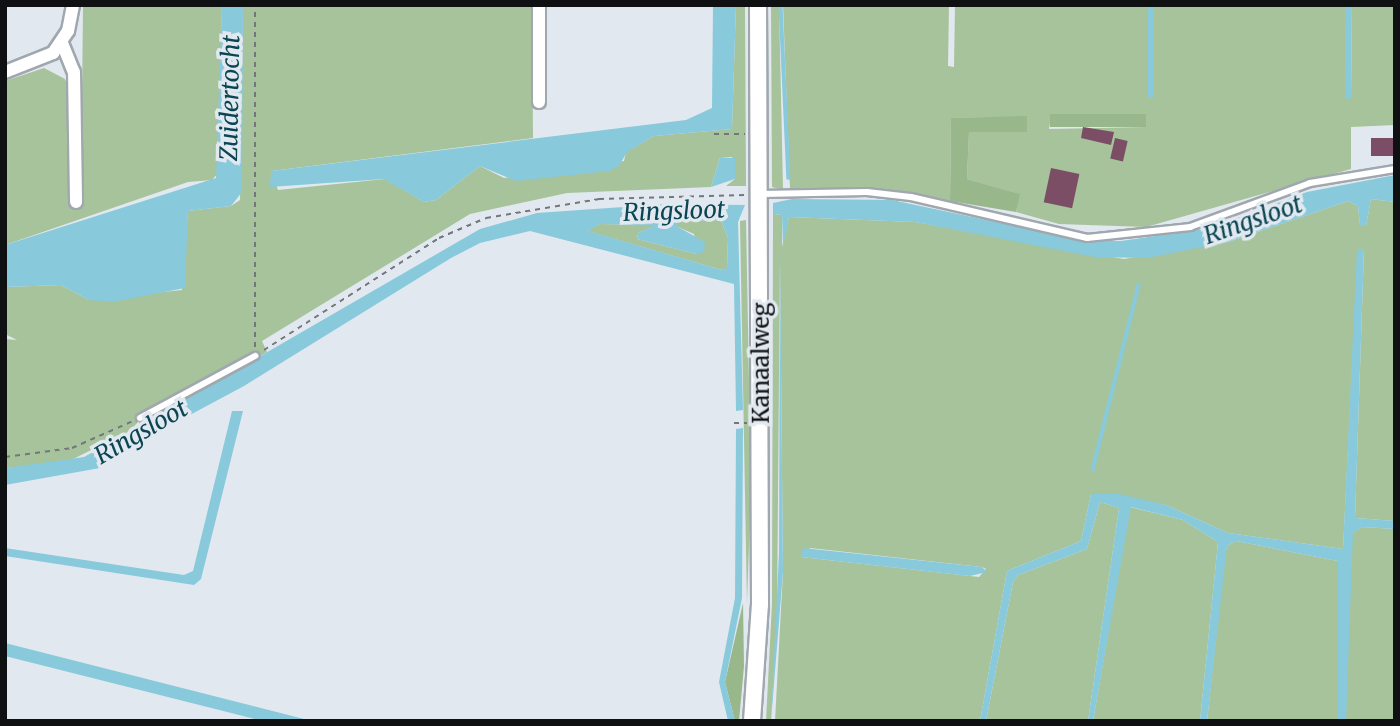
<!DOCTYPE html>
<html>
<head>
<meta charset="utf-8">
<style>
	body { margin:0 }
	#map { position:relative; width:1400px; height:726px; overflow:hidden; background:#e1e8ef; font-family:Merriweather,serif }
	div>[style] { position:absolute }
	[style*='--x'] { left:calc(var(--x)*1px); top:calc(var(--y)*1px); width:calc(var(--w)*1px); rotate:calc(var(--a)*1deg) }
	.green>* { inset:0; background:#a6c39b }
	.forest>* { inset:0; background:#98b78b; transform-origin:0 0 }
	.water>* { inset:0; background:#88c9dc; transform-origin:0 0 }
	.stream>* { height:3.5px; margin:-1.75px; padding:0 1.75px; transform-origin:1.75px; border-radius:1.75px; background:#88c9dc }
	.building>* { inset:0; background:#7c4e65; transform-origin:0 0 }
	.path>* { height:2px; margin-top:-1px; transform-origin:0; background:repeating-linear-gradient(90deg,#73777b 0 5px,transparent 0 10px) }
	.roads { filter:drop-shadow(2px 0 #a0a7ae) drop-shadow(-2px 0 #a0a7ae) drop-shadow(0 2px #a0a7ae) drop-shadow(0 -2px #a0a7ae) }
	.service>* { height:6px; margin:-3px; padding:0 3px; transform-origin:3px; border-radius:3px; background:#fff }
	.minor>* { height:12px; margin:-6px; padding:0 6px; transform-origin:6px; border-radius:6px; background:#fff }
	.tertiary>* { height:16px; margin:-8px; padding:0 8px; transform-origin:8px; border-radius:8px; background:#fff }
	span { translate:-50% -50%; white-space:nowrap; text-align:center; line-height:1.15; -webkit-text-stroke:7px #e1e8ef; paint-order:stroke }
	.street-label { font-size:23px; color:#0e1012 }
	.water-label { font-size:24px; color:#0a4553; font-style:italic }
	.frame { position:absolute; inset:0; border:7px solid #0e1012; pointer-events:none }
</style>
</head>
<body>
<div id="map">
	<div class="green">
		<i style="clip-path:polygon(83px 5px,222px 5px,219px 172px,212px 180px,188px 182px,5px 245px,5px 81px,44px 68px,65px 79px,70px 91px,69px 206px,81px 206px)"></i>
		<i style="clip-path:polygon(243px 5px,532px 5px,533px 138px,271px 171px,278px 190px,385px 179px,424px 202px,436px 200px,480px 166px,504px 178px,624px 161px,626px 152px,654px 136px,732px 129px,736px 5px,745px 5px,746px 186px,726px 186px,735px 179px,732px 157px,720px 158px,711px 187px,567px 193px,470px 214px,262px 341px,267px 352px,157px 416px,156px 426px,138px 435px,134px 429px,67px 462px,5px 468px,5px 339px,17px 340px,5px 334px,5px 287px,61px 285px,89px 300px,182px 290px,188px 211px,231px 206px,240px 200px)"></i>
		<i style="clip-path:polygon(765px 5px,768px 5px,769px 180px,767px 180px)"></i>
		<i style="clip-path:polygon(771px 5px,779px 5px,783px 190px,772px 187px)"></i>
		<i style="clip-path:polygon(evenodd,783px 5px,949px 5px,948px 66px,954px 67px,955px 5px,1148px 5px,1148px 98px,1153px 98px,1153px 5px,1345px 5px,1345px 98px,1351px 97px,1352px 5px,1395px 5px,1395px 125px,1351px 127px,1351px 169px,1146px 227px,1059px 224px,1016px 212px,1019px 194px,967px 179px,969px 131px,1027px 132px,1027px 117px,951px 118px,950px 201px,868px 188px,790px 189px,783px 5px,1146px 115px,1146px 127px,1049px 129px,1051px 116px,1146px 115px)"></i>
		<i style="clip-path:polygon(evenodd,1371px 199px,1395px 202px,1395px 521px,1355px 518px,1364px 250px,1358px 249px,1343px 549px,1228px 533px,1166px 505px,1091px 494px,1081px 541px,1007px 571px,980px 721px,775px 721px,783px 572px,780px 259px,777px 617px,771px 721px,766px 721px,772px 603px,773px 214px,782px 215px,782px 247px,789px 217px,915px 222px,1124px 259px,1228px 242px,1348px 201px,1358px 206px,1360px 225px,1366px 226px,1371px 199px,810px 548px,982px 567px,986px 569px,979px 577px,801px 557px,810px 548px)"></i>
		<i style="clip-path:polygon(721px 220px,728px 238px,727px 269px,722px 270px,587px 231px,600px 224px,657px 225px,638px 233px,637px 239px,697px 254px,694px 234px,678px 227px,678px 221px)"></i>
		<i style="clip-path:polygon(746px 220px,751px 487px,747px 603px,740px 221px)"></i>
		<i style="clip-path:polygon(1100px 502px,1119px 508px,1088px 721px,986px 721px,1013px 582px,1018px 575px,1087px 549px)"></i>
		<i style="clip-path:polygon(1130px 507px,1183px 520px,1218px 542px,1200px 721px,1093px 721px)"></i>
		<i style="clip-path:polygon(1362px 527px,1395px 529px,1395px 721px,1346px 721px,1347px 570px,1352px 533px)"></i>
		<i style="clip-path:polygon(1236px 541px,1338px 561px,1338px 721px,1207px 721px,1225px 555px,1227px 546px)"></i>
	</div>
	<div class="forest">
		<i style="left:1146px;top:114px;width:13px;height:96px;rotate:90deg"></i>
		<i style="clip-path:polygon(1027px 116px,1027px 132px,969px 132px,967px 179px,1020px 194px,1016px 212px,950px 201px,951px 118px)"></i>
		<i style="clip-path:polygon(743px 603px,744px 666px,739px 721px,735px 721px,725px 682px)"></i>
	</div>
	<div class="water">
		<i style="clip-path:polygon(222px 5px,243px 5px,242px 192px,231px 206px,188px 211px,185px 288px,113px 302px,89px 300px,61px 285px,5px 287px,5px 245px,216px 178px)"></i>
		<i style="clip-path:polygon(713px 5px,736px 5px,732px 129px,654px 136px,627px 152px,619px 166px,609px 171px,516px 181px,480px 166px,436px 200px,424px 202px,384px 179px,270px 187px,271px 171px,686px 120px,712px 108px)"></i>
		<i style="left:1148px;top:5px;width:5px;height:93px"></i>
		<i style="clip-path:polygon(1345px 5px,1352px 5px,1351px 98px,1345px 99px)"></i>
		<i style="clip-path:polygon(720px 158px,735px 158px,735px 179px,711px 187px)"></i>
		<i style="clip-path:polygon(1395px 175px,1395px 202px,1371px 199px,1366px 226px,1360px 226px,1358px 206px,1348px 201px,1228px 242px,1147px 258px,1095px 257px,915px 222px,789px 217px,783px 247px,782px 215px,773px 214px,773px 203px,792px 199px,892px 200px,1081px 240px,1121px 241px,1210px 228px,1307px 192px)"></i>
		<i style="clip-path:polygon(evenodd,666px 204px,745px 205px,738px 222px,743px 410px,736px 411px,734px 284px,530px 231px,480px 243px,451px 258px,244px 386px,158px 432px,157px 416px,480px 229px,537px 213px,666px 204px,721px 220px,728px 238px,727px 268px,722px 270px,588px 231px,600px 224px,656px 225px,638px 233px,637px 239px,697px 254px,704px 252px,705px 242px,678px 227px,678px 221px,721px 220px)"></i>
		<i style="clip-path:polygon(1357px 249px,1364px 249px,1355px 518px,1395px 521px,1395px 529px,1362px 527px,1353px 533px,1346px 721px,1338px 721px,1338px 561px,1236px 541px,1227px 546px,1207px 721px,1200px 721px,1218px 542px,1183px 520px,1131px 507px,1093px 721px,1088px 721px,1119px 508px,1100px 502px,1087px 549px,1018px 575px,1013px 582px,986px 721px,980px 721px,1007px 571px,1081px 541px,1091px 494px,1115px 493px,1166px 505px,1228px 533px,1343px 549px)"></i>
		<i style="clip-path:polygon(780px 259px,783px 572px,771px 721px,779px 553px)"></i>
		<i style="left:1137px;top:283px;width:4px;height:193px;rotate:14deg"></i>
		<i style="clip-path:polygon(232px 411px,243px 411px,201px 579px,194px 585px,5px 556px,5px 548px,184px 575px,193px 571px)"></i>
		<i style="clip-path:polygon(743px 428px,742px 598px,725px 682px,735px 721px,728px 721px,719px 682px,735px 598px,736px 429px)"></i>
		<i style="clip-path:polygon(135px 429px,142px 442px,100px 468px,5px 485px,5px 468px,84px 457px)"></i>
		<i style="clip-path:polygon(803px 548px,982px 567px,987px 572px,970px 576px,801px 557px)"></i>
		<i style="clip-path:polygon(5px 643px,312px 721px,263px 721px,5px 656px)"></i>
	</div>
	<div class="stream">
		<i style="--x:781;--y:5;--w:173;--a:87.4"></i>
		<i style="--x:135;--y:436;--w:27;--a:-27"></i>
	</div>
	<div class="building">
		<i style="clip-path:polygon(1083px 127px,1114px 132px,1111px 145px,1081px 138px)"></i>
		<i style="left:1115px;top:138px;width:13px;height:21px;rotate:13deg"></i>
		<i style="left:1395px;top:138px;width:18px;height:24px;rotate:90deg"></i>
		<i style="left:1051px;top:168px;width:29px;height:35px;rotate:12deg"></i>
	</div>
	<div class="path">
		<i style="--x:714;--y:134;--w:31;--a:0"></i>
		<i style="--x:255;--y:347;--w:342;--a:-90"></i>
		<i style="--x:264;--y:350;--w:208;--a:-32.6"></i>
		<i style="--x:439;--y:238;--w:51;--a:-23.1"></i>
		<i style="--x:486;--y:218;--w:115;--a:-9.5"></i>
		<i style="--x:599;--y:199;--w:146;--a:-1.6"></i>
		<i style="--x:734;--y:423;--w:13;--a:0"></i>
		<i style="--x:5;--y:457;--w:68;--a:-7.7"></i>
		<i style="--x:72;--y:448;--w:67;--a:-23.9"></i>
	</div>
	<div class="roads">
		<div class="service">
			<i style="--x:761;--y:194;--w:106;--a:-1.1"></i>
			<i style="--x:867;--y:192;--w:44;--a:6.5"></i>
			<i style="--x:911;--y:197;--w:181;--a:13.1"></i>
			<i style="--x:1087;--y:238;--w:104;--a:-6.1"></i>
			<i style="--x:1190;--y:227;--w:128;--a:-20.1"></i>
			<i style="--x:1310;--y:183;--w:86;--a:-9.4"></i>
			<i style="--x:140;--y:418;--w:131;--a:-28.3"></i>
		</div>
		<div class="minor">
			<i style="--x:539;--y:5;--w:97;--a:90"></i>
			<i style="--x:62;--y:43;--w:31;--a:68"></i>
			<i style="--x:74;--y:72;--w:130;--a:89.1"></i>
			<i style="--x:5;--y:72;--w:52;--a:-21.6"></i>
			<i style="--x:53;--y:53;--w:27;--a:-56"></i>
			<i style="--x:68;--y:31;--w:26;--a:-79"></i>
		</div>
		<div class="tertiary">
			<i style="--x:752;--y:721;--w:116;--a:-86.1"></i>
			<i style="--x:760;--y:605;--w:600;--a:-90.19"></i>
		</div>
	</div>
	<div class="street-label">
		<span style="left:761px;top:363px;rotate:-90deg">Kanaalweg</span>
	</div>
	<div class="water-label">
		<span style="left:230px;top:98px;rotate:-89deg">Zuidertocht</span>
		<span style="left:674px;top:211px;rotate:-2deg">Ringsloot</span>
		<span style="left:1253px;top:220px;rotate:-19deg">Ringsloot</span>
		<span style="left:141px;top:432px;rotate:-30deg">Ringsloot</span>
	</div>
	<div class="frame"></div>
</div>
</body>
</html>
